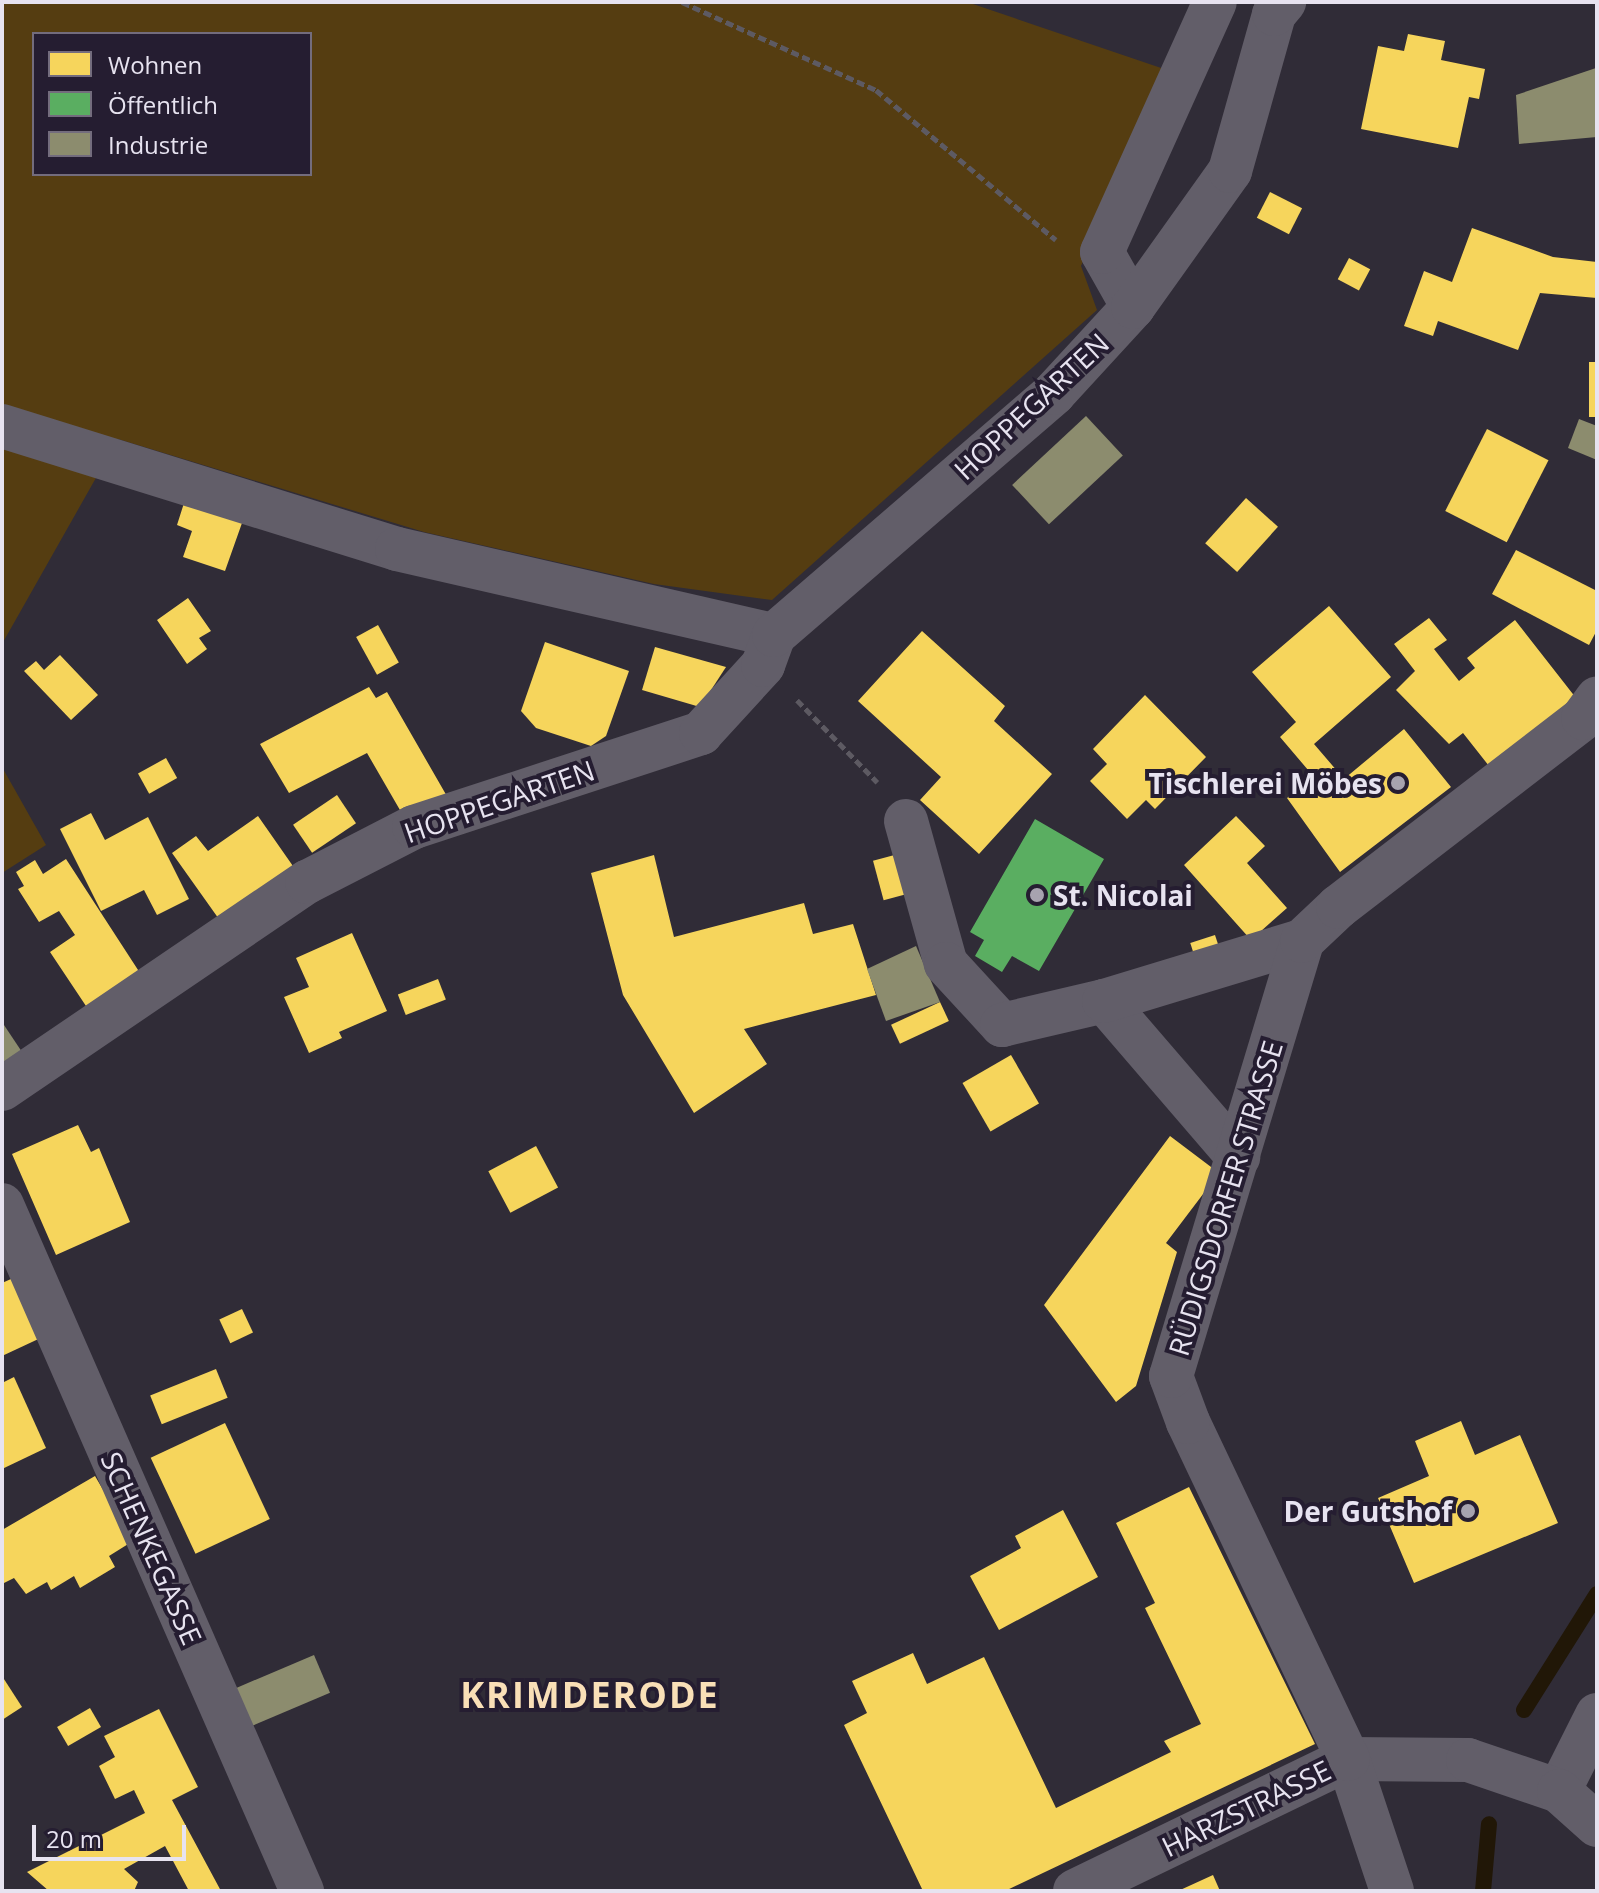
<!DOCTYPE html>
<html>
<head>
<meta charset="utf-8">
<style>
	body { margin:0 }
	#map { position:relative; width:1599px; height:1893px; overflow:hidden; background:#302c37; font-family:"Open Sans",sans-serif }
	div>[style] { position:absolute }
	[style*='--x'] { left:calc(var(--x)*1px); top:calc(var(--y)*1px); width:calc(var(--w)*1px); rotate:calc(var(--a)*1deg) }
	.green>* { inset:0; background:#553d11 }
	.homes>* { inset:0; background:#f6d55c; transform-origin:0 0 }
	.public>* { inset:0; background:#5aae61 }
	.industry>* { inset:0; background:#8c8c6e; transform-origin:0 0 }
	.stream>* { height:16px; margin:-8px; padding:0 8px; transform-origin:8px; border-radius:8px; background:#211707 }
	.path>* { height:5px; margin-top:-2.5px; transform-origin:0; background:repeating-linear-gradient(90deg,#5d5a62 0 8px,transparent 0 12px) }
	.minor>* { height:44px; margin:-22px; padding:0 22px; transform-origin:22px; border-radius:22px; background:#625e69 }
	.dots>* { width:22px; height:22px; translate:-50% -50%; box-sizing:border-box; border:4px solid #251d31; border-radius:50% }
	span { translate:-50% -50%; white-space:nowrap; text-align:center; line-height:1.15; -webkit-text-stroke:8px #251d31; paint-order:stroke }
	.street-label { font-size:28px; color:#e7e3f0 }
	.poi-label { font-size:28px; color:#e7e3f0; font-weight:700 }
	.right { translate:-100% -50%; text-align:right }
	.left { translate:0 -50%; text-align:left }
	.district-label { font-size:36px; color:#f9dfb7; font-weight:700; letter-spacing:2px }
	.frame { position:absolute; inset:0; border:4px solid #e7e3f0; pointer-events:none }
	.legend { position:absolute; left:32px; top:32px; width:280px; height:144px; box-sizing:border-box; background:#251d31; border:2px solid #736c7d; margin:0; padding:10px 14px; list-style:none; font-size:24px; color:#e7e3f0 }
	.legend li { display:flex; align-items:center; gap:16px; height:40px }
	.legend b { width:40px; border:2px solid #736c7d }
	.scale { position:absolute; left:32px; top:1825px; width:154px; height:36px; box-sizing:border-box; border:4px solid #e7e3f0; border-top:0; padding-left:10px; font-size:24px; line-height:28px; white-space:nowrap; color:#e7e3f0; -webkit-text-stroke:6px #251d31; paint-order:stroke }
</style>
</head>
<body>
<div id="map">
	<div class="green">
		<i style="clip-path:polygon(evenodd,2px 2px,967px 2px,1167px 70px,1081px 266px,1097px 310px,772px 600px,654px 584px,424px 532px,118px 439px,2px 644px,2px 2px,34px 34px,310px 34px,310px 174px,34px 174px,34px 34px)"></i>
		<i style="clip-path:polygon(2px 767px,46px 845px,2px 873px)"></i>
	</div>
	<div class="homes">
		<i style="clip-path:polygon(1408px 34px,1445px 41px,1441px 60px,1485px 69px,1479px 99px,1469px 97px,1458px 148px,1361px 129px,1378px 46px,1404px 51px)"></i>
		<i style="left:1270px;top:192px;width:36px;height:29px;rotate:27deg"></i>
		<i style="clip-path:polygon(1472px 228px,1553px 257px,1597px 262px,1597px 298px,1540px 293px,1518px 350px,1438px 321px,1433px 336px,1404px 326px,1424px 271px,1452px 282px)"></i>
		<i style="left:1349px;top:258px;width:24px;height:24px;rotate:28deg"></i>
		<i style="left:1589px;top:362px;width:8px;height:55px"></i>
		<i style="left:1487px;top:429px;width:69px;height:92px;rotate:27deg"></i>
		<i style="left:1246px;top:498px;width:43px;height:61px;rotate:42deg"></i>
		<i style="clip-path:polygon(184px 503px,242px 523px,225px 571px,183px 557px,192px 531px,177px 525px)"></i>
		<i style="clip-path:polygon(1516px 550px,1597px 591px,1597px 630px,1589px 645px,1492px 594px)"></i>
		<i style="clip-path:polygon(188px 598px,211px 631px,199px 638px,207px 649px,187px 664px,157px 620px)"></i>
		<i style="clip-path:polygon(1329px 606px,1391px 677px,1314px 744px,1344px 779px,1404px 729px,1451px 787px,1340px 872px,1287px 798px,1314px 777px,1280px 737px,1296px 722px,1252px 672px)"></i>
		<i style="clip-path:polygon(1429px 618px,1447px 640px,1434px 649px,1459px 681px,1475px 668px,1467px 658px,1515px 620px,1576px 698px,1489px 766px,1463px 733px,1449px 744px,1396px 690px,1415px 671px,1394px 644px)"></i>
		<i style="left:378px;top:625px;width:43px;height:25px;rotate:61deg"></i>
		<i style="clip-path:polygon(922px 631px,1005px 706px,994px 721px,1052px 774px,979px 854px,920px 800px,941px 777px,858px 701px)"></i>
		<i style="clip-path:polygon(545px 642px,629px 671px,606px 736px,591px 746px,536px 728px,521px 711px)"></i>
		<i style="clip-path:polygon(655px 647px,726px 667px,700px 707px,642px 690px)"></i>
		<i style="clip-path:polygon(60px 655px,98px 695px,71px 720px,24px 671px,36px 661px,44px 670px)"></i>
		<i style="clip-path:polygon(369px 687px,376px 698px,387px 692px,448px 798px,404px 817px,367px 753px,289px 793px,260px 744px)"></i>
		<i style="clip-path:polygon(1145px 695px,1206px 757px,1155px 809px,1146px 800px,1127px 819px,1090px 781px,1107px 764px,1093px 749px)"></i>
		<i style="left:166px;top:758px;width:23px;height:32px;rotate:61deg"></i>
		<i style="left:337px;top:795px;width:34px;height:53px;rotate:56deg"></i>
		<i style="clip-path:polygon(91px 813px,105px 840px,148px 817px,189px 899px,157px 915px,144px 890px,101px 911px,60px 829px)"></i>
		<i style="clip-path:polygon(258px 816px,295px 869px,221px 922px,172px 853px,196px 836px,208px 851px)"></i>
		<i style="clip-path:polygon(1236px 816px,1265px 846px,1247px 863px,1287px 908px,1251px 940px,1184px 865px)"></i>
		<i style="left:902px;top:853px;width:41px;height:30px;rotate:75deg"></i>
		<i style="clip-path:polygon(654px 855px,674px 937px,804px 903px,813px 934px,853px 924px,876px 995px,744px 1029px,767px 1064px,694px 1113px,623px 995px,591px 873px)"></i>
		<i style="clip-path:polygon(66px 859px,140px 973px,88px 1009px,50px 952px,75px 935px,59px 911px,39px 922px,18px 889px,24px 886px,16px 872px,35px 860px,43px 874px)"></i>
		<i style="clip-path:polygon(352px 933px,387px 1011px,339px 1032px,342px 1038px,309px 1053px,284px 997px,309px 987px,296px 958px)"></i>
		<i style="left:1215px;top:935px;width:13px;height:26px;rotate:72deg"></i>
		<i style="left:438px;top:979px;width:22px;height:43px;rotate:69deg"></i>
		<i style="left:940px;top:1002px;width:21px;height:54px;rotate:65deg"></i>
		<i style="left:1011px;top:1055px;width:56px;height:56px;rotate:60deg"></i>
		<i style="clip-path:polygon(78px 1125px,91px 1152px,99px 1148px,130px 1222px,56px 1255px,12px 1154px)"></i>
		<i style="clip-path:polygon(1170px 1136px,1219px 1173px,1166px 1243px,1177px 1252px,1136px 1386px,1116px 1402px,1044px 1305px)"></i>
		<i style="left:536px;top:1146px;width:47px;height:54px;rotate:62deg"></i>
		<i style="clip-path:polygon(20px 1275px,47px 1335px,2px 1356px,2px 1283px)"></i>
		<i style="left:242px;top:1309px;width:26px;height:25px;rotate:65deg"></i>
		<i style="left:216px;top:1369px;width:31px;height:71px;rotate:68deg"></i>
		<i style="clip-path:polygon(14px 1377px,46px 1448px,2px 1469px,2px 1383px)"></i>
		<i style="clip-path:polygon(1461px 1421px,1475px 1455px,1520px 1435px,1558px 1523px,1414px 1583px,1378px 1498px,1429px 1476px,1415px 1441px)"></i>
		<i style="left:225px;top:1423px;width:106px;height:82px;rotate:65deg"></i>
		<i style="clip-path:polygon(95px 1476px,133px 1541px,109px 1556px,115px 1567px,80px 1588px,74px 1576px,51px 1590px,47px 1582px,26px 1594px,14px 1578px,2px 1584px,2px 1530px)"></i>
		<i style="clip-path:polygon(1189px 1487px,1315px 1744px,1005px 1891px,923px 1891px,844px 1725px,867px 1713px,852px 1681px,913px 1653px,927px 1684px,984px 1657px,1056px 1808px,1171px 1752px,1164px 1741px,1201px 1724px,1145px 1608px,1155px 1603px,1116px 1523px)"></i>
		<i style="clip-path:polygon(1063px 1510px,1098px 1577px,999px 1630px,970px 1576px,1021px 1548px,1015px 1536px)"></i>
		<i style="clip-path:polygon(2px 1676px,22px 1707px,2px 1720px)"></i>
		<i style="left:90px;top:1708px;width:22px;height:38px;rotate:60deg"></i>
		<i style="clip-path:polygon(159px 1709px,198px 1787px,172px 1800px,221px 1891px,189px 1891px,165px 1846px,124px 1869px,138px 1882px,134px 1891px,49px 1891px,27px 1872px,145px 1813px,134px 1790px,115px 1799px,99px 1766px,115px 1757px,104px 1736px)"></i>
		<i style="clip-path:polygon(1213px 1875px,1220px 1891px,1178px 1891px)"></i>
	</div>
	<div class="public">
		<i style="clip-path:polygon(1035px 819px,1104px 859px,1039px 971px,1012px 956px,1002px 972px,975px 956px,984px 940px,970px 932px)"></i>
	</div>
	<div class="industry">
		<i style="clip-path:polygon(1596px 68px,1597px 137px,1519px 144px,1516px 95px)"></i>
		<i style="left:1086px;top:416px;width:54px;height:101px;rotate:47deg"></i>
		<i style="clip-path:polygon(1579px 419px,1597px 426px,1597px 460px,1568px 448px)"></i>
		<i style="clip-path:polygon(916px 946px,940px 1002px,886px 1021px,867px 969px)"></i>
		<i style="clip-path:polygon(2px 1022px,22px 1052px,2px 1063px)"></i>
		<i style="left:314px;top:1655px;width:41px;height:85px;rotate:67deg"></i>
	</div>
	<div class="stream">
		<i style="--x:1524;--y:1710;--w:137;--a:-57.8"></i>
		<i style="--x:1483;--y:1891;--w:67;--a:-84.9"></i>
	</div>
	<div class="path">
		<i style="--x:682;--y:2;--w:213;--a:24.4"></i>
		<i style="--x:876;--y:90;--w:234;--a:39.8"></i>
		<i style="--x:797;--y:700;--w:115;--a:45.7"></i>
	</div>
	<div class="minor">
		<i style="--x:1133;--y:307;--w:63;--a:-119.4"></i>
		<i style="--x:1102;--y:252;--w:274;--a:-65.7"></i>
		<i style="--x:2;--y:426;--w:414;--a:17.3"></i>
		<i style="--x:397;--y:549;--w:387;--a:12.9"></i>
		<i style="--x:906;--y:821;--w:148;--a:74.4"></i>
		<i style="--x:946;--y:964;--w:83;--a:47.4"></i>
		<i style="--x:1002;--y:1025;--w:105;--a:-13.2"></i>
		<i style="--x:1104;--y:1001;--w:206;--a:49.3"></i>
		<i style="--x:1104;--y:1001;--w:207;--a:-16.9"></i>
		<i style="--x:2;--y:1089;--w:369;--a:-34.2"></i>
		<i style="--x:307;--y:882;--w:120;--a:-27.2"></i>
		<i style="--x:414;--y:827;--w:302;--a:-18.1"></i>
		<i style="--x:701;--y:733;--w:92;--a:-47.6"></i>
		<i style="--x:763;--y:665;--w:32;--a:-70"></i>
		<i style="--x:774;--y:635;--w:370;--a:-40.8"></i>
		<i style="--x:1054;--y:393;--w:117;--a:-47.4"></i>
		<i style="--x:1133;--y:307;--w:167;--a:-54.5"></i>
		<i style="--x:1230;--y:171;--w:163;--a:-74.3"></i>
		<i style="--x:1274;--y:14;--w:16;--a:-50"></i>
		<i style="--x:2;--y:1205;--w:749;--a:66.38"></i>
		<i style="--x:1559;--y:1791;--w:85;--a:-63.4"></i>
		<i style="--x:1075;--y:1891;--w:303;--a:-25.8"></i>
		<i style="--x:1348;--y:1759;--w:120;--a:0.5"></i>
		<i style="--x:1468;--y:1760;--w:96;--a:18.8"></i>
		<i style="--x:1559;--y:1791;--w:51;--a:41.8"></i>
		<i style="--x:1392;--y:1891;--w:139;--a:-108.4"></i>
		<i style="--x:1348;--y:1759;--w:373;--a:-115.4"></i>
		<i style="--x:1188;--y:1422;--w:49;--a:-110.3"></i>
		<i style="--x:1171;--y:1376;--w:454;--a:-73.2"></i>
		<i style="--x:1302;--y:941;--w:50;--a:-43.4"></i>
		<i style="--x:1338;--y:907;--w:309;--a:-37.6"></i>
		<i style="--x:1583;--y:718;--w:24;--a:-54"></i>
	</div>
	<div class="dots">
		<i style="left:1398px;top:783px;background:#a7a3af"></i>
		<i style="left:1037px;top:895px;background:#a7a3af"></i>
		<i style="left:1468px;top:1511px;background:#a7a3af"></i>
	</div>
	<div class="street-label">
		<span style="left:1031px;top:406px;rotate:-43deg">HOPPEGARTEN</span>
		<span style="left:499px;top:801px;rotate:-19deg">HOPPEGARTEN</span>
		<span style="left:1225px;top:1198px;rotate:-73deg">RÜDIGSDORFER STRASSE</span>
		<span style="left:152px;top:1548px;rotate:66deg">SCHENKEGASSE</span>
		<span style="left:1246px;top:1808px;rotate:-26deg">HARZSTRASSE</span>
	</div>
	<div class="poi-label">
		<span class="right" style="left:1382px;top:783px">Tischlerei Möbes</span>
		<span class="left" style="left:1053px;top:895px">St. Nicolai</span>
		<span class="right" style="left:1452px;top:1511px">Der Gutshof</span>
	</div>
	<div class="district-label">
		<span style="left:590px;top:1695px">KRIMDERODE</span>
	</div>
	<div class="frame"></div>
	<ul class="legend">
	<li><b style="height:22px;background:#f6d55c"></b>Wohnen</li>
	<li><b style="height:22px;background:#5aae61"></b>Öffentlich</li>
	<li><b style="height:22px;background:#8c8c6e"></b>Industrie</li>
	</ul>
	<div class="scale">20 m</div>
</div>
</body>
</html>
